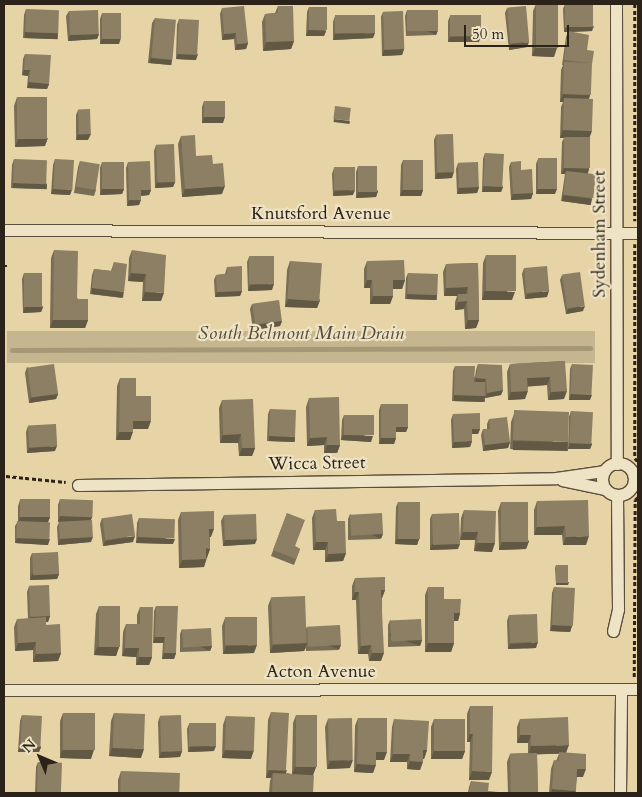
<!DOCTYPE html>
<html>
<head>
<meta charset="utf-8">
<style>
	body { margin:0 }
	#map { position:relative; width:642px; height:797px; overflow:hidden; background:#e6d4a7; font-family:Cardo,serif }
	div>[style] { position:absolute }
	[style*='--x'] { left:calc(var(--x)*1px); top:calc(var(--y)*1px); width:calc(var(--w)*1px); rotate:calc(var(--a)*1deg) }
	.green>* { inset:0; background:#c6b68f; transform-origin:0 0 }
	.stream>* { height:4.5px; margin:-2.25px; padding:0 2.25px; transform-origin:2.25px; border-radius:2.25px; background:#a69877 }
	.path>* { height:2.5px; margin-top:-1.25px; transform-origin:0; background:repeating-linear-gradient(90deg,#2b2319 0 4px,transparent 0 6.5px) }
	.roads { filter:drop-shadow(1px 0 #5a4f3c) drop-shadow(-1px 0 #5a4f3c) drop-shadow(0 1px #5a4f3c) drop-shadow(0 -1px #5a4f3c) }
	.street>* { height:11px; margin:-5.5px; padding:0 5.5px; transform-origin:5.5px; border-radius:5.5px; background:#efe3c6 }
	.street>.ring { margin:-5.5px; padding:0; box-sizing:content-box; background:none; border:11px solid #efe3c6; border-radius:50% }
	.wall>* { inset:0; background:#786d55 }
	.shaded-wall>* { inset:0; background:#625945; transform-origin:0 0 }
	.building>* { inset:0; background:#8c7f63; transform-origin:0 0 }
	span { translate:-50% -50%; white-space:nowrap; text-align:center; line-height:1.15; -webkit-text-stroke:4.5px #efe3c6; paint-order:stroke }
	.street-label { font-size:18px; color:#2b2319 }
	.water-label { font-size:19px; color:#564c3a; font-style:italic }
	.frame { position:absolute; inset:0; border:5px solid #2b2319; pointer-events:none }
	.north { position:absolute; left:15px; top:732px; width:50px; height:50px; -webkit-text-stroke:4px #efe3c6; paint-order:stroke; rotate:315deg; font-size:14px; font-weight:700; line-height:20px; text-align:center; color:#2b2319 }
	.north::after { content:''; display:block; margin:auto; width:18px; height:22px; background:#2b2319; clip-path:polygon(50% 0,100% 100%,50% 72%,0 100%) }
	.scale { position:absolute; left:464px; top:25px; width:105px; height:22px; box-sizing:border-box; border:2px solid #2b2319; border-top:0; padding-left:6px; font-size:15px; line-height:18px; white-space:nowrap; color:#2b2319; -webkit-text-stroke:4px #efe3c6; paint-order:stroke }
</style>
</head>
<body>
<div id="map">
	<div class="green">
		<i style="left:7px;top:331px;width:588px;height:32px"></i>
	</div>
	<div class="stream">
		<i style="--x:12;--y:350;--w:578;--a:-0.2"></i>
	</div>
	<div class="path">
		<i style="--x:635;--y:4;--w:217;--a:90"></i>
		<i style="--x:635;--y:244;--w:214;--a:90"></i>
		<i style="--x:635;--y:458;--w:5;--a:53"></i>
		<i style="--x:4;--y:266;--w:3;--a:0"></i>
		<i style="--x:6;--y:476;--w:60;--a:5.7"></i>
		<i style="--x:634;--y:677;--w:177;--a:-89.7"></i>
		<i style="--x:635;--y:500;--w:4;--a:-45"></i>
	</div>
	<div class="roads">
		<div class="street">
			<i style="--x:616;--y:4;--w:460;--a:89.9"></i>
			<i style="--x:4;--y:230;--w:634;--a:0.27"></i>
			<i class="ring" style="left:602px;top:463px;width:21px;height:21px"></i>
			<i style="--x:562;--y:480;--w:44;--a:11.8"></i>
			<i style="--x:78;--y:485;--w:478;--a:-0.8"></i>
			<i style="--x:556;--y:478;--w:49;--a:-8.3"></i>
			<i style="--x:613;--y:631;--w:23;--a:-77"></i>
			<i style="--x:618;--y:609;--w:114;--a:-90.5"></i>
			<i style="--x:4;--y:690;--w:634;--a:-0.09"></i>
			<i style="--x:620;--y:793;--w:104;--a:-89.4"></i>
		</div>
	</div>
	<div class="wall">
		<i style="clip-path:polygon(536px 4px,554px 57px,532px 56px,533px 11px)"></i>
		<i style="clip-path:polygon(565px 4px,592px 31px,572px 32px,587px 50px,591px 65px,590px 95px,589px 99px,589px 169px,588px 173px,592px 199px,590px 205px,561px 201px,565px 174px,561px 174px,562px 142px,564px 138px,560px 138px,561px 107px,563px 102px,560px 102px,561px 70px,563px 65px,562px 65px,566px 37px,568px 32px,564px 32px,563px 9px)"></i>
		<i style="clip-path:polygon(278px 6px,294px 41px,291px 49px,263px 51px,262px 22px,265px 14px,275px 13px)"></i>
		<i style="clip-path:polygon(309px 7px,326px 31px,324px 36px,306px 36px,307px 12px)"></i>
		<i style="clip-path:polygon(222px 8px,248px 43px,246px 49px,235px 50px,234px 39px,222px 40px,220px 14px)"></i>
		<i style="clip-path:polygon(507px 8px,527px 47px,509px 50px,505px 13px)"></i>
		<i style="clip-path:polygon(26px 9px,58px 33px,56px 39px,23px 38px,24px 15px)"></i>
		<i style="clip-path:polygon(407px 10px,438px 30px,436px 35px,406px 36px,405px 16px)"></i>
		<i style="clip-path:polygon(69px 11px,99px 34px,97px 39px,68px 41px,66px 16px)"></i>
		<i style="clip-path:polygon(383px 12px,404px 49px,402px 55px,382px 56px,381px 17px)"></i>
		<i style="clip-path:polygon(102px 13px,119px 44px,100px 44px,100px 19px)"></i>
		<i style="clip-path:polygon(335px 16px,373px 38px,333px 40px,333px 22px)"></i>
		<i style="clip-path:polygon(450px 16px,479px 42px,448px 42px,448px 21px)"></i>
		<i style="clip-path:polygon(155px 18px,172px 60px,170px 65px,148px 63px,152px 23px)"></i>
		<i style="clip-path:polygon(179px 19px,196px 60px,176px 59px,177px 25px)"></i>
		<i style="clip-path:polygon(25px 54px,49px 84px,47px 89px,27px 88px,28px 76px,22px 75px,23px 59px)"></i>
		<i style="clip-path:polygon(17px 97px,45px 146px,15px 147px,14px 106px)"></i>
		<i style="clip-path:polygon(204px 101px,223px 123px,202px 123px,202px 107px)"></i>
		<i style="clip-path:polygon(78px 110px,88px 140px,76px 140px,76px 115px)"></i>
		<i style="clip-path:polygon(436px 135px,452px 178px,435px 179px,434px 140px)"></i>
		<i style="clip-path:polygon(181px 136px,196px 156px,213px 164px,222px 194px,182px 197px,178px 144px)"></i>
		<i style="clip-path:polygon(156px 145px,175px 182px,173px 187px,155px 188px,154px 151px)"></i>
		<i style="clip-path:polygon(485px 153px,503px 187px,501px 192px,482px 192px,483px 159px)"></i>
		<i style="clip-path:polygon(14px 159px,47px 184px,45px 189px,11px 188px,12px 165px)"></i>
		<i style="clip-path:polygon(55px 159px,70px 195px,51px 194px,53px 165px)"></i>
		<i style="clip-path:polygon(538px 159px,555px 194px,536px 194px,536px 164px)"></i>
		<i style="clip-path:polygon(403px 160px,423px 190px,421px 196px,400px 196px,401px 165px)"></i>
		<i style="clip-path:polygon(80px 161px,96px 190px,94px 196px,74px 193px,78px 167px)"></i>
		<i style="clip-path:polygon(102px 162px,124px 189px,122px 194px,100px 195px,100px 168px)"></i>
		<i style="clip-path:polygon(128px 162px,151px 190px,149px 195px,141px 196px,139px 205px,127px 206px,126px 168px)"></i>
		<i style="clip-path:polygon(511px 162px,521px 170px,533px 193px,531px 199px,511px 200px,509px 167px)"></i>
		<i style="clip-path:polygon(458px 163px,479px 187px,477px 193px,457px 194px,456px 169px)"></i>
		<i style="clip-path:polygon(358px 166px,378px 191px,376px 197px,356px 198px,356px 172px)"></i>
		<i style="clip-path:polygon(334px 168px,353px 195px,333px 196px,332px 174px)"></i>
		<i style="clip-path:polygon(54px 250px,88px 320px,85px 328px,50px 328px,51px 258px)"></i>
		<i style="clip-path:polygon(132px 250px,161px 301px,142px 301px,143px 282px,128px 281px,129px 258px)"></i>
		<i style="clip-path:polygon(486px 255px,512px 300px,482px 300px,483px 263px)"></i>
		<i style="clip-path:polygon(249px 257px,272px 290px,248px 291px,247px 262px)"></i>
		<i style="clip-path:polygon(290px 261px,320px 300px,317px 308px,285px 307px,287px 270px)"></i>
		<i style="clip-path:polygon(367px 261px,405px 280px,402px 289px,393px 289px,393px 296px,390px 304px,370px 304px,370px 288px,364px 288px,364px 269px)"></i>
		<i style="clip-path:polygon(114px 262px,122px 298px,90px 294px,92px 275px,94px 269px,111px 271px)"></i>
		<i style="clip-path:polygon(478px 263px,479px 320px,476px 328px,465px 329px,464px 309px,455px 310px,455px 302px,457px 296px,444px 296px,443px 272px,446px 264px)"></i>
		<i style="clip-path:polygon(227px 267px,242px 291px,240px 296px,215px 297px,214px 280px,216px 275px,225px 274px)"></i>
		<i style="clip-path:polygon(524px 268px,547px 297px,525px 299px,522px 274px)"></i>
		<i style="clip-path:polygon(24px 273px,43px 307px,41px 312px,23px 313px,22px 279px)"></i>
		<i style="clip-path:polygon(408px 273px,437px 295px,435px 300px,405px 299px,406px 278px)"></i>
		<i style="clip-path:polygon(562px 275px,583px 311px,566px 314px,560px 280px)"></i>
		<i style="clip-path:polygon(252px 304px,282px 321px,280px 326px,253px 330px,250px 309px)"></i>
		<i style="clip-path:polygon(565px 361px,564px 399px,548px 400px,547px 385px,528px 386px,525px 399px,508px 400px,507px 372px,510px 364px)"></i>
		<i style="clip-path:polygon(478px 364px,503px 390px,501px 395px,485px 398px,483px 402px,452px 401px,453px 371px,455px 366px,475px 377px,476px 370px)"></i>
		<i style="clip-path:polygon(572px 364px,590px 400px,569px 400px,570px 369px)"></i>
		<i style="clip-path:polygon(27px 367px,58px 394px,56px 399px,29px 403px,25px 373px)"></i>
		<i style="clip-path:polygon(120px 378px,136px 396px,148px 429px,133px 429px,130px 440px,116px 440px,117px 386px)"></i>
		<i style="clip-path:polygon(309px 398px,340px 445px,337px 453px,324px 453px,324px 445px,307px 446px,306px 407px)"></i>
		<i style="clip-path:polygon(222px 400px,255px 448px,252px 456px,239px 456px,238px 443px,220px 443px,219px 408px)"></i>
		<i style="clip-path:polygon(381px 404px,408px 427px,406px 432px,396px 432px,396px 438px,394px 444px,379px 444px,379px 410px)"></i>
		<i style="clip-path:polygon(270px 409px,293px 442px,267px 441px,268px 414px)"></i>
		<i style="clip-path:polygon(571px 411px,592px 444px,590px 449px,568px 449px,569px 417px)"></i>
		<i style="clip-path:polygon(453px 414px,480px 429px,478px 434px,472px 434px,472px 441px,470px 447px,452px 448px,451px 420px)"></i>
		<i style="clip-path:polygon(514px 414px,565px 450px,510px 449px,511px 422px)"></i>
		<i style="clip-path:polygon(344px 415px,371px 442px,341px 440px,342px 420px)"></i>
		<i style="clip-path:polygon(489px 419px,510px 442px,508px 448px,483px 451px,481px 435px,483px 429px,487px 429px,487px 424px)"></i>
		<i style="clip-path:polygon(28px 426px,55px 451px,27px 453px,26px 432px)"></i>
		<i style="clip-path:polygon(60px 499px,92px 517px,91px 520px,91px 542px,58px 545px,57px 527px,59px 522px,60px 522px,58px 522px,58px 505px)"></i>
		<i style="clip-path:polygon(20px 500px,50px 517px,48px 522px,48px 545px,15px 543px,15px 526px,18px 521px,18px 506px)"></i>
		<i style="clip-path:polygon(537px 501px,586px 545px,563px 545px,562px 535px,534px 535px,534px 510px)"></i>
		<i style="clip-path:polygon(398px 502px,419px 539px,417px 545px,395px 544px,396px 507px)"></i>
		<i style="clip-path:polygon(501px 502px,529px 541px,526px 549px,499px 550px,498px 511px)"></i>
		<i style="clip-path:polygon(315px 510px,337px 521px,346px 553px,343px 561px,325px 562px,325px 550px,313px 550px,312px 518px)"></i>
		<i style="clip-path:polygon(464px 510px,492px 552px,474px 551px,475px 540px,460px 540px,461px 518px)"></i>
		<i style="clip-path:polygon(181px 512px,211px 537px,210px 537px,210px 549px,204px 567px,179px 568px,178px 520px)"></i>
		<i style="clip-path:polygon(287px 513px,295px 546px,300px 549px,294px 565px,271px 556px)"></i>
		<i style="clip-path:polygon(350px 514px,381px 539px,348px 540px,348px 519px)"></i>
		<i style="clip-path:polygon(432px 514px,458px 549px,430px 550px,430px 519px)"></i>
		<i style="clip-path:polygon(224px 515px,255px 544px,223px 546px,221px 521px)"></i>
		<i style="clip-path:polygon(102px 518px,133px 542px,103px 546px,100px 524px)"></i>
		<i style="clip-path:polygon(139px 518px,173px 544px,136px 543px,137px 523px)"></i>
		<i style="clip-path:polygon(32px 553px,59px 574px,57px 579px,30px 580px,30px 558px)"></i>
		<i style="clip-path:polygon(556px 565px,568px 585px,556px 585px,555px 568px)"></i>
		<i style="clip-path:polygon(355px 578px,385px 590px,382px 598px,381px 661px,369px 661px,368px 654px,358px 654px,356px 600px,352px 600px,352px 586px)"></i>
		<i style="clip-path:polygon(29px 586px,50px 616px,48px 622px,46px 622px,46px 625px,61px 653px,58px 661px,33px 662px,33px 650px,15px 651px,14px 627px,17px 619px,28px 619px,27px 592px)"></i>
		<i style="clip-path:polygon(428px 587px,444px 599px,460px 613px,458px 621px,454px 621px,454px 643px,451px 652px,425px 652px,425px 595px)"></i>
		<i style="clip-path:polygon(554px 587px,572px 626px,570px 632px,550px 631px,552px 593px)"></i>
		<i style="clip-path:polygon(271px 598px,307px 628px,339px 650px,306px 651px,306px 648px,304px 651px,270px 653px,268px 606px)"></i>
		<i style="clip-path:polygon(99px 606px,119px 647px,116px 656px,94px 655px,96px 614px)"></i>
		<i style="clip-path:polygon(156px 606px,176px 653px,174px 659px,162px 659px,163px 643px,153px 643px,154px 611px)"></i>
		<i style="clip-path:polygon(140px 607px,152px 657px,149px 665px,136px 665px,136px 657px,122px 656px,123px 632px,126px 624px,137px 624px,137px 615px)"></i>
		<i style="clip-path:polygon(509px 615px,536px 648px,508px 649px,507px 621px)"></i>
		<i style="clip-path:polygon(225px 618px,254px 653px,223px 654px,222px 626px)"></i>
		<i style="clip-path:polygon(390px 620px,422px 640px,420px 646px,388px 647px,388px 625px)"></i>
		<i style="clip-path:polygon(182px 629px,212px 646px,210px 651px,180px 652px,180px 634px)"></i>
		<i style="clip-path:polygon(470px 706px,489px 780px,469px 780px,470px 742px,467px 742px,467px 714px)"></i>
		<i style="clip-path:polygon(271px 712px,286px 773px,292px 774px,293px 723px,296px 715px,316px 767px,313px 775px,313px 793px,269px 793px,270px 781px,271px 778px,266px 778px,268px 720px)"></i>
		<i style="clip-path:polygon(63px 713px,91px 759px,60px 758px,60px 721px)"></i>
		<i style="clip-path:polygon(114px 713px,141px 758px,109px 756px,111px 721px)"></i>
		<i style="clip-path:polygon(22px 715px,41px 747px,39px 752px,18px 752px,20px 721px)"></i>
		<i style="clip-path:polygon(160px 716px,182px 751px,180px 757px,159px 758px,158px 722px)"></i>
		<i style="clip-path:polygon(226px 716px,251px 759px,222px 758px,223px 725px)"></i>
		<i style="clip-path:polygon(358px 718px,384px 760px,376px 760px,373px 773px,354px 772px,355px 726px)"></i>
		<i style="clip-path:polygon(328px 719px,350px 768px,327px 769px,325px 727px)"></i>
		<i style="clip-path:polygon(394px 719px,427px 750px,424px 759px,423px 759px,420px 770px,407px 769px,407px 762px,390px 762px,392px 727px)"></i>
		<i style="clip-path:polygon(434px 719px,465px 751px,462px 759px,431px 759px,431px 727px)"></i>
		<i style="clip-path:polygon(520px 719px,566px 753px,583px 777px,577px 777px,575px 793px,549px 793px,551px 769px,554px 760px,556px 761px,559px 754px,537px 754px,538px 793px,508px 793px,507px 762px,510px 754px,528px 753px,528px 743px,517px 743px,517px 727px)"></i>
		<i style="clip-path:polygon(189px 724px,214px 751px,188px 752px,187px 729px)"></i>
		<i style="clip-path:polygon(38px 762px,60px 793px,35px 793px,36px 767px)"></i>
		<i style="clip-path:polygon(121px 771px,179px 793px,118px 793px,118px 780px)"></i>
		<i style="clip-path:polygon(471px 781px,488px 791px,498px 793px,468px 793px,469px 787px)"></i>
	</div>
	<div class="shaded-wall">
		<i style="clip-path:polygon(594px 26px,592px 31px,564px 32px,566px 27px)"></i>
		<i style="clip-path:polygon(308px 30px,326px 31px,324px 36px,306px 36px)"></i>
		<i style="left:438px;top:30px;width:5px;height:30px;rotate:112deg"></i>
		<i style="left:25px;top:32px;width:33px;height:6px;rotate:2deg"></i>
		<i style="clip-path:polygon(236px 33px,234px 39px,222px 40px,224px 34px)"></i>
		<i style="clip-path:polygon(375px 33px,373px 38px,333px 40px,335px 34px)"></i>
		<i style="clip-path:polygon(99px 34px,97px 39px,68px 41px,70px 35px)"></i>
		<i style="clip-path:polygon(481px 36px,479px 42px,448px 42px,450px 37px)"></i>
		<i style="clip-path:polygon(121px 38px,119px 44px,100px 44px,102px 39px)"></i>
		<i style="clip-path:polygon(294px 41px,291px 49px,263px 51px,266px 42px)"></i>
		<i style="clip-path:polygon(529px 42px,527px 47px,509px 50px,511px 44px)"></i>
		<i style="clip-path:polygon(248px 43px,246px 49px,235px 50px,237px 44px)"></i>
		<i style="clip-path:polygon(535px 48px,557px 48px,554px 57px,532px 56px)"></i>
		<i style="clip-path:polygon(404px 49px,402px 55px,382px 56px,384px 50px)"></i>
		<i style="clip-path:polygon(178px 54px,198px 54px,196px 60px,176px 59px)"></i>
		<i style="left:150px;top:58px;width:22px;height:5px;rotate:5deg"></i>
		<i style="clip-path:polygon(24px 70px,30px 70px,28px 76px,22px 75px)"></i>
		<i style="clip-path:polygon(29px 82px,49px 84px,47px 89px,27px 88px)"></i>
		<i style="clip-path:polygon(563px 94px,590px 95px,587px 103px,564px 98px,563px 102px,560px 102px)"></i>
		<i style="clip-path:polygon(204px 117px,225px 117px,223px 123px,202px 123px)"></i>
		<i style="left:334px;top:119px;width:16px;height:3px;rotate:7deg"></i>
		<i style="clip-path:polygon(563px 130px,592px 131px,589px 139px,564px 137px,564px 138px,560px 138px)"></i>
		<i style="clip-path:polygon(78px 134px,91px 134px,88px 140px,76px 140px)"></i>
		<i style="clip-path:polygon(48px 138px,45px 146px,15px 147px,18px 139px)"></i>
		<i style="clip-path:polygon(564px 168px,589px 169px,587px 175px,566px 171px,565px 174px,561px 174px)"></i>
		<i style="clip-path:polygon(454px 172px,452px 178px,435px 179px,437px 173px)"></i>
		<i style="clip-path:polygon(157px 182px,175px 182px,173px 187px,155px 188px)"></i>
		<i style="left:13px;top:183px;width:34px;height:5px;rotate:2deg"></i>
		<i style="clip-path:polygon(225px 186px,222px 194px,182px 197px,185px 189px)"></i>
		<i style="clip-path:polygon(484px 186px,503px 187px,501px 192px,482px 192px)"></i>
		<i style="clip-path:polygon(479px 187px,477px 193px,457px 194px,459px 188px)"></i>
		<i style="clip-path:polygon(53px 189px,72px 190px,70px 195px,51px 194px)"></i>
		<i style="clip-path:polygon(102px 189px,124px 189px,122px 194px,100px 195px)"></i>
		<i style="clip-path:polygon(538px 189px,557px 189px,555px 194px,536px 194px)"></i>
		<i style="clip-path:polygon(141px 190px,151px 190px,149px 195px,139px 196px)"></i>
		<i style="clip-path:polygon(355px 190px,353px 195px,333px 196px,335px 191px)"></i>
		<i style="clip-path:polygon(402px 190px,423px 190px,421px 196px,400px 196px)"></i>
		<i style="clip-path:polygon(378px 191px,376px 197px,356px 198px,358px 192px)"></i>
		<i style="clip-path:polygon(533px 193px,531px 199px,511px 200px,513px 194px)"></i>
		<i style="left:563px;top:195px;width:29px;height:6px;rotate:8deg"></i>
		<i style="clip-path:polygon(129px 200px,141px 200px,139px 205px,127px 206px)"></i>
		<i style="clip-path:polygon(131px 273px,146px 274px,143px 282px,128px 281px)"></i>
		<i style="clip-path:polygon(367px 280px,372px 280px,370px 288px,364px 288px)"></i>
		<i style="clip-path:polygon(393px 280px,405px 280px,402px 289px,390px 289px)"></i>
		<i style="clip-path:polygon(274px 284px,272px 290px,248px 291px,250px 285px)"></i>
		<i style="clip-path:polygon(468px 287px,465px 295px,458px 294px,457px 296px,444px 296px,446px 288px)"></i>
		<i style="left:92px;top:288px;width:32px;height:6px;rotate:7deg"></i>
		<i style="clip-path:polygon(242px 291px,240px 296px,215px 297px,217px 292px)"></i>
		<i style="clip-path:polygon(485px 291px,515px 292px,512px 300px,482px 300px)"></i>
		<i style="clip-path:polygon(549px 291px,547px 297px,525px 299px,527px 294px)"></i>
		<i style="clip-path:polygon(145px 292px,164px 293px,161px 301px,142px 301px)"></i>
		<i style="left:407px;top:294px;width:30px;height:5px;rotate:2deg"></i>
		<i style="clip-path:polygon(373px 296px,393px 296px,390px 304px,370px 304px)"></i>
		<i style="clip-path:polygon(288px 299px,320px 300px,317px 308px,285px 307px)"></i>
		<i style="clip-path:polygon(467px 301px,464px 309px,455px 310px,458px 302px)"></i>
		<i style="clip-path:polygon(585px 306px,583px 311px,566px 314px,568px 309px)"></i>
		<i style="clip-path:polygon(25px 307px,43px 307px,41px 312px,23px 313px)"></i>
		<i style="clip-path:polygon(53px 320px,88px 320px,85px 328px,50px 328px)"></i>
		<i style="clip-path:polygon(468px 320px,479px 320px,476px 328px,465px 329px)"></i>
		<i style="clip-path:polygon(282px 321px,280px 326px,253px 330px,255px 325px)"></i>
		<i style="clip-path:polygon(550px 377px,547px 385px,524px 387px,527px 378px)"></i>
		<i style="clip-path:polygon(476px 378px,486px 379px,484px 384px,474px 384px)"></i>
		<i style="clip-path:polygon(503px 390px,501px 395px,485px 398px,487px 393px)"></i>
		<i style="clip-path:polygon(528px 391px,525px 399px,508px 400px,511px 392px)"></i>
		<i style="clip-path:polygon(567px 391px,564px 399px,548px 400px,551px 392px)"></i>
		<i style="clip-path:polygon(58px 394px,56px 399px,29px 403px,31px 397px)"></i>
		<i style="clip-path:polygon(571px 394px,592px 395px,590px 400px,569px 400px)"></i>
		<i style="left:454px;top:395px;width:31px;height:6px;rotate:2deg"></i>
		<i style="clip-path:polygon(133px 421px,151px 421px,148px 429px,130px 429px)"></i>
		<i style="clip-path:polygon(396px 427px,408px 427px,406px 432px,394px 432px)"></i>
		<i style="clip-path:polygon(472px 429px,480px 429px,478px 434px,470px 434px)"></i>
		<i style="clip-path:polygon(119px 432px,133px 432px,130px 440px,116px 440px)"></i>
		<i style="clip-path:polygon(241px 434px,238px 443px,220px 443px,223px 435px)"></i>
		<i style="clip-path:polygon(343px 435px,373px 436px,371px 442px,341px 440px)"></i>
		<i style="left:269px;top:436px;width:26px;height:5px;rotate:2deg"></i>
		<i style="clip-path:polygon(327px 437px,324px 445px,307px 446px,310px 438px)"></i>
		<i style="clip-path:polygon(381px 438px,396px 438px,394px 444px,379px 444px)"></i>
		<i style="clip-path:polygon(472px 441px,470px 447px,452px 448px,454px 442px)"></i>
		<i style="left:513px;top:441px;width:55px;height:9px;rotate:1deg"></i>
		<i style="clip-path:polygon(510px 442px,508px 448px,483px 451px,485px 445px)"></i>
		<i style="clip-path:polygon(570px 443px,592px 444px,590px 449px,568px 449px)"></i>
		<i style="clip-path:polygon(327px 445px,340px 445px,337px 453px,324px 453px)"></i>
		<i style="clip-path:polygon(57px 446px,55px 451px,27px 453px,29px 448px)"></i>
		<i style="clip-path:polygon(242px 448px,255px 448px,252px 456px,239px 456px)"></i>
		<i style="clip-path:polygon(60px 516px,92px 517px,90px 522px,58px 522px)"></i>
		<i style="clip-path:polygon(20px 517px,50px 517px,48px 522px,18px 523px)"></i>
		<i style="clip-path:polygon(565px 526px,562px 535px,534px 535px,537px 527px)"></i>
		<i style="clip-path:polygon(209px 529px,214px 529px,211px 537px,207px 537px)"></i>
		<i style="clip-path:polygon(463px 532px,478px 532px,475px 540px,460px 540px)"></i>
		<i style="left:383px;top:534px;width:5px;height:33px;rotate:112deg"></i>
		<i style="clip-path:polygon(135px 536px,133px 542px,103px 546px,105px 541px)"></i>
		<i style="clip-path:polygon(589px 536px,586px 545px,563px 545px,566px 537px)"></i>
		<i style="clip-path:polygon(93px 537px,91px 542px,58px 545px,60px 539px)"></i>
		<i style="clip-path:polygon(138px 537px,175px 539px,173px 544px,136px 543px)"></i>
		<i style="clip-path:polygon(17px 538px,50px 539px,48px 545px,15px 543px)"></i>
		<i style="clip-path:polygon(257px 539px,255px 544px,223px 546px,225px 540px)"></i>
		<i style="clip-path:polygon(397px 539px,419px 539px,417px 545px,395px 544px)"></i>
		<i style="clip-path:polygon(529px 541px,526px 549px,499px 550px,502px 542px)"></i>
		<i style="clip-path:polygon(316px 542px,328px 542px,325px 550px,313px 550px)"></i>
		<i style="clip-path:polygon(477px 543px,495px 543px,492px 552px,474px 551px)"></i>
		<i style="clip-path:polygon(432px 544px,460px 544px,458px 549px,430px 550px)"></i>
		<i style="clip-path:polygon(206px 548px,210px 549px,207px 557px,203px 557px)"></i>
		<i style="clip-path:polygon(346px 553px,343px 561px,325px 562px,328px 554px)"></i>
		<i style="clip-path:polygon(206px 559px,204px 567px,179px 568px,182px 560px)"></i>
		<i style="clip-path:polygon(32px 574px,59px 574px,57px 579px,30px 580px)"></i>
		<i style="clip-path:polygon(569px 582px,568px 585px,556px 585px,557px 583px)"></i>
		<i style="clip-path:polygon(381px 590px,385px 590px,382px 598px,378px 598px)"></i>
		<i style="clip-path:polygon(355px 592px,359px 592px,356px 600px,352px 600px)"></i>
		<i style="clip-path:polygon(454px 613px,460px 613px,458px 621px,451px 621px)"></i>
		<i style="clip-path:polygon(50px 616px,48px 622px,28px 623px,30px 617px)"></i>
		<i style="clip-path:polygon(552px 625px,572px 626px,570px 632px,550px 631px)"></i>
		<i style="clip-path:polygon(155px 637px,165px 637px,163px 643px,153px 643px)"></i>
		<i style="left:422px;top:640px;width:6px;height:32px;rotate:108deg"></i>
		<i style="clip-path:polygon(36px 642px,33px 650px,15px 651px,18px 643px)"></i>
		<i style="clip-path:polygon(538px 642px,536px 648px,508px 649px,510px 644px)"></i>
		<i style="clip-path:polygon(307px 643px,304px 651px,270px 653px,273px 645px)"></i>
		<i style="clip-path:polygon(428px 643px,454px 643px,451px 652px,425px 652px)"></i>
		<i style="clip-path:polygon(257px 645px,254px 653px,223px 654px,226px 646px)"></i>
		<i style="left:341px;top:645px;width:5px;height:33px;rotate:112deg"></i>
		<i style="clip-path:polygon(371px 645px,368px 654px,358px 654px,361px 646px)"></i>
		<i style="left:212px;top:646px;width:5px;height:30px;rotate:112deg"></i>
		<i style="clip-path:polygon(97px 647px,119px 647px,116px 656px,94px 655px)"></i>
		<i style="clip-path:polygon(125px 648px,139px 648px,136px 657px,122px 656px)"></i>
		<i style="clip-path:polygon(61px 653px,58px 661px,33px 662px,36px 654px)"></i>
		<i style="clip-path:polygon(164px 653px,176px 653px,174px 659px,162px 659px)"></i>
		<i style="clip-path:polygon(372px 653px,384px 653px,381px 661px,369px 661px)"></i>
		<i style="clip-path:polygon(139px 657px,152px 657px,149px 665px,136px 665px)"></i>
		<i style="clip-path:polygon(470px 734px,473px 734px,470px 742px,467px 742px)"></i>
		<i style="clip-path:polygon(520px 735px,531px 735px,528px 743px,517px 743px)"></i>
		<i style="clip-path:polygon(569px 745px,566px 753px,528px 755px,531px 746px)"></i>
		<i style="clip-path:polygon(20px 746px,41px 747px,39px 752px,18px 752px)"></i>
		<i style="clip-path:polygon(216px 746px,214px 751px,188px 752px,190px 747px)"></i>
		<i style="clip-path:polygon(112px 748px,144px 749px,141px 758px,109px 756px)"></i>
		<i style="clip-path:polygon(62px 750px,94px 750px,91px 759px,60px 758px)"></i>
		<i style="clip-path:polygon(225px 750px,254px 750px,251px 759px,222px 758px)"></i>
		<i style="clip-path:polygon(423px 750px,427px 750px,424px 759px,420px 758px)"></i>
		<i style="clip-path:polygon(182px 751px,180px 757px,159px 758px,161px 752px)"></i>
		<i style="clip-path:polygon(434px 751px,465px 751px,462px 759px,431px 759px)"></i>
		<i style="clip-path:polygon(376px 752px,387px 752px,384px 760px,373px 760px)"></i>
		<i style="clip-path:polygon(393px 754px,410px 754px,407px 762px,390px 762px)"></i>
		<i style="clip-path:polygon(353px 760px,350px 768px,327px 769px,330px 761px)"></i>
		<i style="clip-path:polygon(410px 761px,423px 762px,420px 770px,407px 769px)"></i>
		<i style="clip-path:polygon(357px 764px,376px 765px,373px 773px,354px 772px)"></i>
		<i style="clip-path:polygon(295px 767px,316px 767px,313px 775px,292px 775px)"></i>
		<i style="clip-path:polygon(577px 769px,586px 769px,583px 777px,574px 777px)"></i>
		<i style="clip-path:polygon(269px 770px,287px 770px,284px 778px,273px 773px,271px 778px,266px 778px)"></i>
		<i style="clip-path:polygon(472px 771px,492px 772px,489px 780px,469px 780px)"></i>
		<i style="clip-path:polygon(552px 789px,576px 791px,575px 793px,551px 793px)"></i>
	</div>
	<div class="building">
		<i style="left:536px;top:4px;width:22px;height:44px"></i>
		<i style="left:565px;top:4px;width:28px;height:23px"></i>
		<i style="clip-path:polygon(244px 6px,248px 43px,237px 44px,236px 33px,224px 34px,222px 8px)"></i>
		<i style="clip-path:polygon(278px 6px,293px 6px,294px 41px,266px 42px,265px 14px,278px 13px)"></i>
		<i style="left:526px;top:6px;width:36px;height:19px;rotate:85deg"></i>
		<i style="left:309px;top:7px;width:18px;height:23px"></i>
		<i style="left:26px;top:9px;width:33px;height:23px;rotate:2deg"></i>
		<i style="left:98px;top:10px;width:24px;height:29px;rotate:88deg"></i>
		<i style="left:407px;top:10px;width:31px;height:21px"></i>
		<i style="left:403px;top:11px;width:38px;height:20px;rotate:88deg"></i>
		<i style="left:102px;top:13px;width:19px;height:26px"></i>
		<i style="left:375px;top:15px;width:18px;height:40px;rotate:90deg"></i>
		<i style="left:481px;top:15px;width:21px;height:31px;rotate:90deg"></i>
		<i style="left:155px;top:18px;width:21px;height:40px;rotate:5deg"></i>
		<i style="left:179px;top:19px;width:20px;height:35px;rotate:3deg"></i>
		<i style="clip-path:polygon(568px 31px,589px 35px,587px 50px,594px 51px,592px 64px,592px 63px,581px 62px,564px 60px)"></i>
		<i style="clip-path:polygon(25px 54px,51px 55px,49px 84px,29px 82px,30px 70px,24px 70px)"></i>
		<i style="left:564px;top:62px;width:28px;height:32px;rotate:2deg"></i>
		<i style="left:17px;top:97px;width:30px;height:42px"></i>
		<i style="left:564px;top:98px;width:29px;height:32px;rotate:2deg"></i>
		<i style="left:204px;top:101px;width:21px;height:16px"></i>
		<i style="left:335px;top:106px;width:16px;height:13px;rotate:7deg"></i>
		<i style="left:90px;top:109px;width:25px;height:12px;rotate:88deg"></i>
		<i style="left:453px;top:134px;width:38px;height:17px;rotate:88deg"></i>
		<i style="clip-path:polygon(195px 135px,196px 156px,212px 155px,213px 164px,223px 163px,225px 186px,185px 189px,181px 136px)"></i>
		<i style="left:564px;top:137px;width:26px;height:31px"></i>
		<i style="left:174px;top:144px;width:38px;height:18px;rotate:88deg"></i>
		<i style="left:485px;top:153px;width:19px;height:33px;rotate:3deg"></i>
		<i style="left:557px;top:158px;width:31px;height:19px;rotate:90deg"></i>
		<i style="left:14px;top:159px;width:33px;height:24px;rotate:2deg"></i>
		<i style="left:55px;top:159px;width:19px;height:30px;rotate:3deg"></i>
		<i style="left:403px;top:160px;width:20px;height:30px"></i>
		<i style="left:80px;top:161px;width:20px;height:26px;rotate:9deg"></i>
		<i style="clip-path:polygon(150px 161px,151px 190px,141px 190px,141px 200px,129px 200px,128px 162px)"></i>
		<i style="clip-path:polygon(521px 161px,521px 170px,532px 169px,533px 193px,513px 194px,511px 162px)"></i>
		<i style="left:102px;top:162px;width:22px;height:27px"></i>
		<i style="left:478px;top:162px;width:25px;height:20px;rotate:88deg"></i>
		<i style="left:358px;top:166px;width:19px;height:26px"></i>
		<i style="left:355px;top:167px;width:23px;height:21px;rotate:90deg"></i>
		<i style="left:566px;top:171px;width:30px;height:24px;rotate:6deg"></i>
		<i style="clip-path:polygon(54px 250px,78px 251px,77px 299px,88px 299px,88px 320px,53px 320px)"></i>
		<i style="clip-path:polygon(132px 250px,166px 255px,164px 293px,145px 292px,146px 274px,131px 273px)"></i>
		<i style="left:486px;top:255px;width:30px;height:36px"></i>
		<i style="left:274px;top:256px;width:28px;height:25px;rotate:90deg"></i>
		<i style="clip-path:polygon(404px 260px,405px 280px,393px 280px,393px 296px,373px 296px,372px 280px,367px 280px,367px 261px)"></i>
		<i style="left:290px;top:261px;width:32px;height:38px;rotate:4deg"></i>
		<i style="clip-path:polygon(114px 262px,127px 264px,124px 292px,92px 288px,94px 269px,112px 271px)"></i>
		<i style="clip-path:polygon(478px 263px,479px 320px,468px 320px,467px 301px,458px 302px,458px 294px,468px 294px,468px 287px,446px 288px,446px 264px)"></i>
		<i style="clip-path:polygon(242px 266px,242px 291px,217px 292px,216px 275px,227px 274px,227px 267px)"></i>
		<i style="left:547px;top:266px;width:25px;height:23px;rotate:85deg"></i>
		<i style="left:580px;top:272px;width:34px;height:18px;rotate:82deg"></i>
		<i style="left:24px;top:273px;width:18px;height:34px"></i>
		<i style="left:408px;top:273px;width:30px;height:21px;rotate:2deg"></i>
		<i style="left:279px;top:300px;width:21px;height:27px;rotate:82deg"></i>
		<i style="clip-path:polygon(565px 361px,567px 391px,551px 392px,550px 377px,527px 378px,528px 391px,511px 392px,510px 364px)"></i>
		<i style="left:54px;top:364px;width:30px;height:27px;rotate:82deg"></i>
		<i style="clip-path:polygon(478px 364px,502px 365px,503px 390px,487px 393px,486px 379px,476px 378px)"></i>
		<i style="left:572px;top:364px;width:21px;height:30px;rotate:3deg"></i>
		<i style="clip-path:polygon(455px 366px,475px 366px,474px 382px,485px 382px,485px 396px,454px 395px)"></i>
		<i style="clip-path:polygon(120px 378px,136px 378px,136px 396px,151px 396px,151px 421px,133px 421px,133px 432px,119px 432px)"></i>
		<i style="clip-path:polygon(339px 397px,340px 445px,327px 445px,327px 437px,310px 438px,309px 398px)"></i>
		<i style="clip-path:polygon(253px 399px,255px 448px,242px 448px,241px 434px,223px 435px,222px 400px)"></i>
		<i style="clip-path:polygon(381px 404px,408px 404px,408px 427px,396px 427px,396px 438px,381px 438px)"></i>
		<i style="left:270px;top:409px;width:26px;height:27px;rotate:2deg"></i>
		<i style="left:571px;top:411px;width:22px;height:32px;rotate:3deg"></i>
		<i style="left:569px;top:412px;width:30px;height:55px;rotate:92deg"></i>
		<i style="clip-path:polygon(480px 413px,480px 429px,472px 429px,472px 441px,454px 442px,453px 414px)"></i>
		<i style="left:344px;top:415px;width:30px;height:20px"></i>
		<i style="clip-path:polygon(507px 417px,510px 442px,485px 445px,483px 429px,490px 429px,489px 419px)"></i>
		<i style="left:56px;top:424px;width:22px;height:28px;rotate:87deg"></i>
		<i style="left:50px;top:499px;width:18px;height:30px;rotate:90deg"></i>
		<i style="left:60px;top:499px;width:33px;height:17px;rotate:2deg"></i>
		<i style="clip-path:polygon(588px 500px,589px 536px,566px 537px,565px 526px,537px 527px,537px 501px)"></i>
		<i style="left:398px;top:502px;width:22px;height:37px"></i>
		<i style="left:501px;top:502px;width:27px;height:40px"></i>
		<i style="clip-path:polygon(336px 509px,337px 521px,345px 521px,346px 553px,328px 554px,328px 542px,316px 542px,315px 510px)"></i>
		<i style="clip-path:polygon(464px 510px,496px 511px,495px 543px,477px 543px,478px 532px,463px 532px)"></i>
		<i style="clip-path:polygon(214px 511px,214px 529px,209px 529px,210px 549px,206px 548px,206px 559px,182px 560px,181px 512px)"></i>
		<i style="clip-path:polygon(287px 513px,305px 520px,295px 546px,300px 549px,296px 559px,273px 550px)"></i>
		<i style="left:382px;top:513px;width:21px;height:32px;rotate:87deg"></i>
		<i style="left:459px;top:513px;width:31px;height:27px;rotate:88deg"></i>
		<i style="left:132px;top:514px;width:22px;height:30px;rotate:82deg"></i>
		<i style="left:256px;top:514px;width:25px;height:32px;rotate:88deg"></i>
		<i style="left:139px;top:518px;width:36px;height:19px;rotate:2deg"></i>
		<i style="left:92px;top:520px;width:17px;height:33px;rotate:87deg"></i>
		<i style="left:17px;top:521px;width:33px;height:17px;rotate:2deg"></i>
		<i style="left:58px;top:552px;width:22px;height:26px;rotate:87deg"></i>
		<i style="left:556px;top:565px;width:12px;height:18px"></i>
		<i style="clip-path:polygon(385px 577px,385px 590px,381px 590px,384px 653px,372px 653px,371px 645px,361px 646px,359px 592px,355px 592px,355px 578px)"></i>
		<i style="left:49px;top:585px;width:31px;height:20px;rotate:88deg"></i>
		<i style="clip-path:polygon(428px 587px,444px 587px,444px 599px,461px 599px,460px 613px,454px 613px,454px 643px,428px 643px)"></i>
		<i style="left:554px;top:587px;width:21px;height:38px;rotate:3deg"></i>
		<i style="left:305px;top:596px;width:47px;height:34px;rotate:88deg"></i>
		<i style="left:99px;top:606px;width:21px;height:41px"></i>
		<i style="clip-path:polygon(156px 606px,178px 606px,176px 653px,164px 653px,165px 637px,155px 637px)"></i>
		<i style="clip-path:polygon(140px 607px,153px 607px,152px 657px,139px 657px,139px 648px,125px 648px,126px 624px,140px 624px)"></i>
		<i style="left:537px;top:614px;width:28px;height:28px;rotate:88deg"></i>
		<i style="clip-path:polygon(46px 617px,46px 625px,60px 624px,61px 653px,36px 654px,36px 642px,18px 643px,17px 619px)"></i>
		<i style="left:257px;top:617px;width:28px;height:32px;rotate:90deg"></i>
		<i style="left:421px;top:619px;width:21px;height:31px;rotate:87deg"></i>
		<i style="left:340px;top:625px;width:20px;height:33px;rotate:87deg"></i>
		<i style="left:211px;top:628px;width:18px;height:29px;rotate:87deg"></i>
		<i style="clip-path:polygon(470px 706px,493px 706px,492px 772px,472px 771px,473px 734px,470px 734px)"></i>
		<i style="left:271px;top:712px;width:18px;height:58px;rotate:3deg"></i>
		<i style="left:63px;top:713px;width:32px;height:37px"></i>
		<i style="left:114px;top:713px;width:31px;height:35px;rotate:2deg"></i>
		<i style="left:22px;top:715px;width:20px;height:31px;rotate:3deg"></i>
		<i style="left:181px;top:715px;width:36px;height:21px;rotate:88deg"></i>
		<i style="left:296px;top:715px;width:21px;height:52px"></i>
		<i style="left:226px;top:716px;width:29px;height:34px;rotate:2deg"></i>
		<i style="clip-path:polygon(568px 717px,569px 745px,531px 746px,531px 735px,520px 735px,520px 719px)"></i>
		<i style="left:352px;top:718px;width:42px;height:24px;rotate:89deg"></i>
		<i style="clip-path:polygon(358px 718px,387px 718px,387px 752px,376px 752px,376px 765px,357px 764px)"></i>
		<i style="clip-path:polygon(394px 719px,429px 721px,427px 750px,423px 750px,423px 762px,410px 761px,410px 754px,393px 754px)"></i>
		<i style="left:434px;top:719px;width:31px;height:32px"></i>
		<i style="left:216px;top:723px;width:23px;height:27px;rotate:90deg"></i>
		<i style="clip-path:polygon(559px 752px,586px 754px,586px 769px,577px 769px,576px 791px,552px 789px,554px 760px,559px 761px)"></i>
		<i style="left:537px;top:753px;width:40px;height:27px;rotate:89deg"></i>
		<i style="left:38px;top:762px;width:24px;height:31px;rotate:2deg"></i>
		<i style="left:121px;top:771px;width:59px;height:22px;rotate:2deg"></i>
		<i style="left:273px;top:773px;width:41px;height:20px;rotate:3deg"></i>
		<i style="clip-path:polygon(471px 781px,489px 783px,488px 791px,498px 792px,498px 793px,469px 793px)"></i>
	</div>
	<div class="street-label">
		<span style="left:321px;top:214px">Knutsford Avenue</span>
		<span style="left:600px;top:234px;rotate:-90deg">Sydenham Street</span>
		<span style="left:317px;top:464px;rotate:-1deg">Wicca Street</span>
		<span style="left:321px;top:672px">Acton Avenue</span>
	</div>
	<div class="water-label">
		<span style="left:301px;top:334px">South Belmont Main Drain</span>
	</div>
	<div class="frame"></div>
	<div class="north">N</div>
	<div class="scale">50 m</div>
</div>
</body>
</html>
